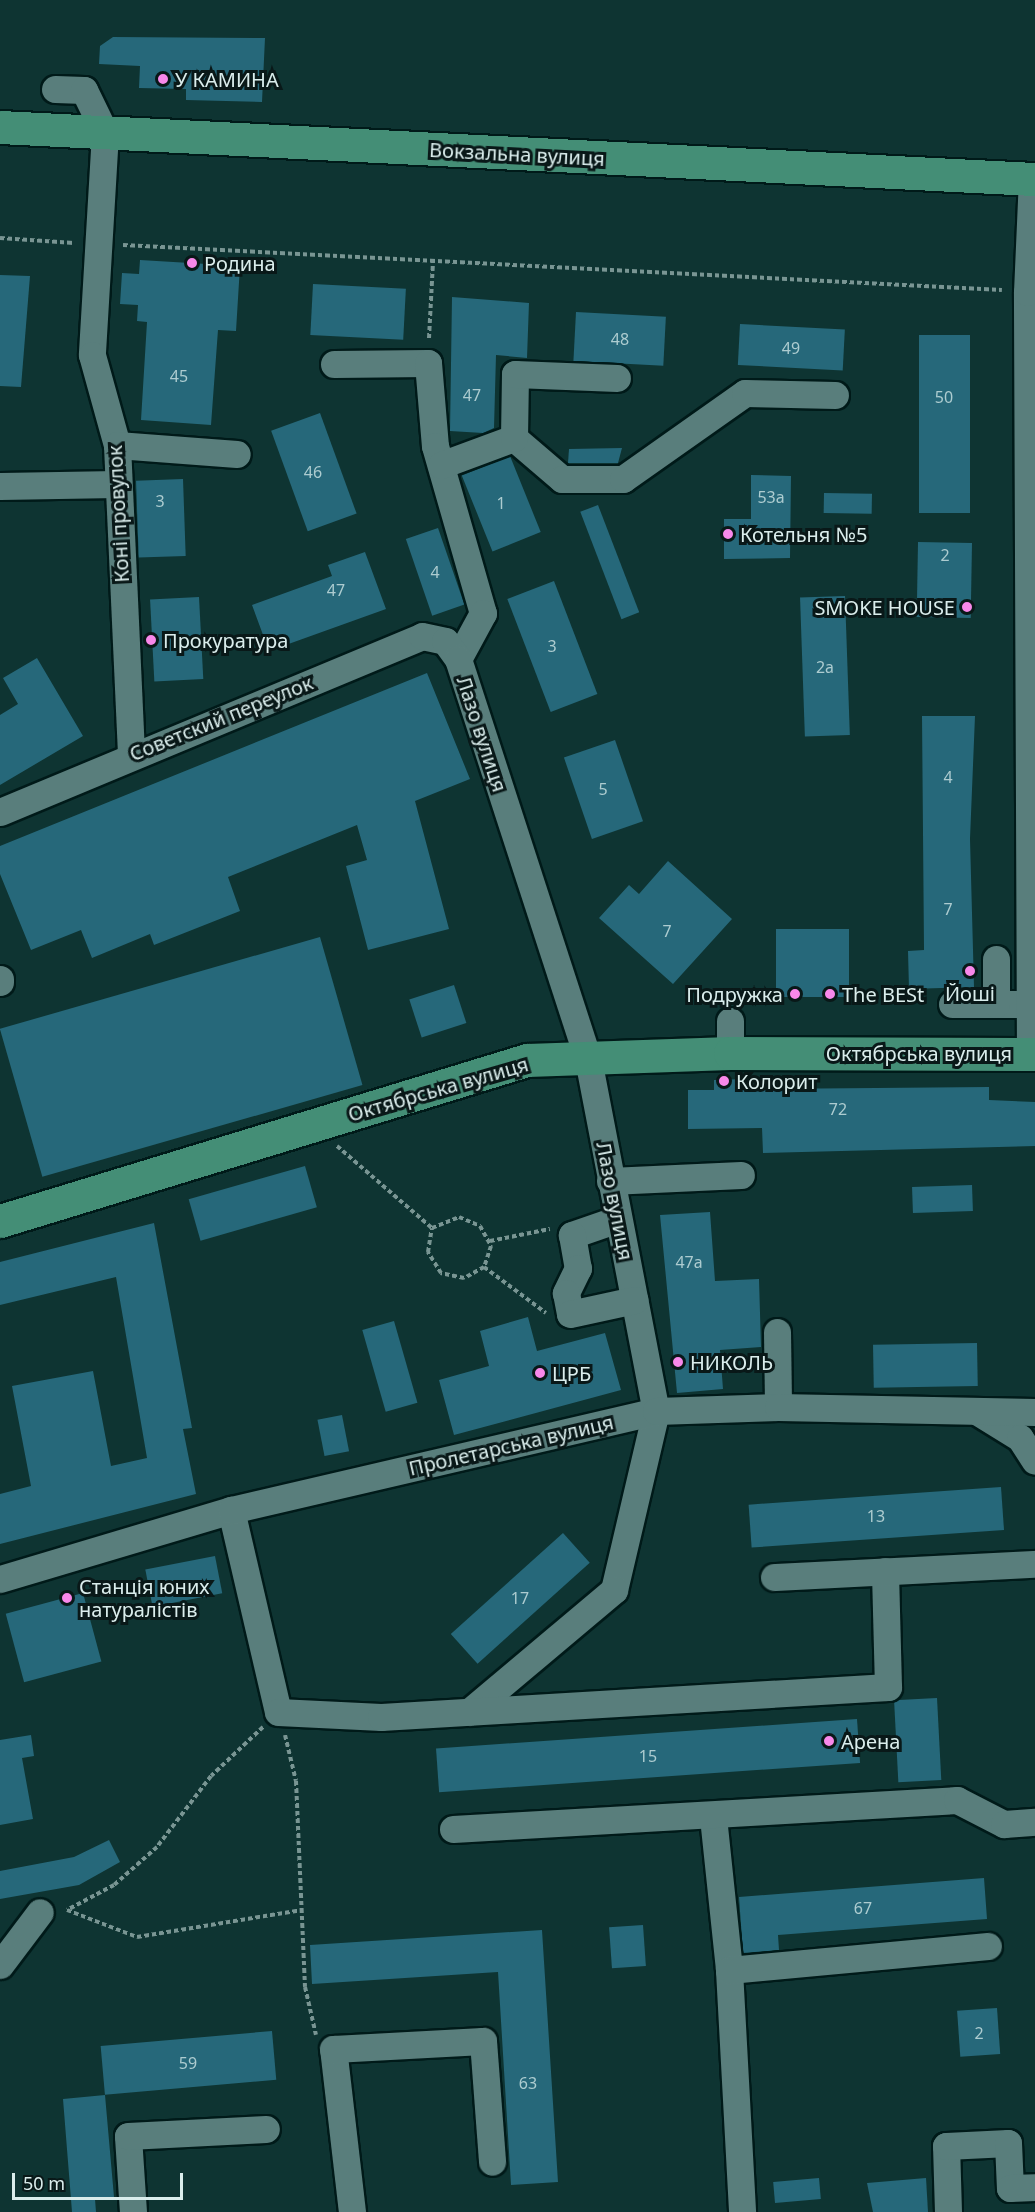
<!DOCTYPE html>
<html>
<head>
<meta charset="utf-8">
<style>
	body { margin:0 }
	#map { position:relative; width:1035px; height:2212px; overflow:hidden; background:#0e3432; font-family:"Noto Sans",sans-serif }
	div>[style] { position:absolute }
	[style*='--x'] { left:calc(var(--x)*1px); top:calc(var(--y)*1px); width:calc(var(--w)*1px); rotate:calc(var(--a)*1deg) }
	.building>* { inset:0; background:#26687a; transform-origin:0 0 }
	.path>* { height:4px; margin-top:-2px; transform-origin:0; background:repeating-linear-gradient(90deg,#799593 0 4.5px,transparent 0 7.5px) }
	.roads { filter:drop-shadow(2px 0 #001a19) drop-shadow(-2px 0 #001a19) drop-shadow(0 2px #001a19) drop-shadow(0 -2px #001a19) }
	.minor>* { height:27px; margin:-13.5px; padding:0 13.5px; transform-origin:13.5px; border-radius:13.5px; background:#597e7c }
	.major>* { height:33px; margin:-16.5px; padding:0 16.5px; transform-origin:16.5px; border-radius:16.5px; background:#448e76 }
	.dots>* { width:16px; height:16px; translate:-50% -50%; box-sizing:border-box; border:3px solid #091818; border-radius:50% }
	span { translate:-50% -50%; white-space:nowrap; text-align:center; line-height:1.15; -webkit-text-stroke:6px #091818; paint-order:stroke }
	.number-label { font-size:16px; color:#adccd0 }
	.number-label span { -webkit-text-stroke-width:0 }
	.poi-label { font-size:20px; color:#daedec }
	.left { translate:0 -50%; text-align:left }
	.right { translate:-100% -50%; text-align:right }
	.street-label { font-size:20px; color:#daedec }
	.scale { position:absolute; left:12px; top:2173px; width:171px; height:27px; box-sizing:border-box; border:3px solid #daedec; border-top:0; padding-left:8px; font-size:18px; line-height:21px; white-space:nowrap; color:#daedec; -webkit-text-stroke:4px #091818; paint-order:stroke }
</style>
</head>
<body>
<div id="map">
	<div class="building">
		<i style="clip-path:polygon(113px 37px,265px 38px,262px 102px,186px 100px,186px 89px,139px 88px,140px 66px,99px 64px,100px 46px)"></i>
		<i style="clip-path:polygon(140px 260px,240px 266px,236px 331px,218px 330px,211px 425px,141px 420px,147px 322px,137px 321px,138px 305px,120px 304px,122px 273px,139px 274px)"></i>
		<i style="clip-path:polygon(0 275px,30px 276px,21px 387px,0 386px)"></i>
		<i style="left:313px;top:284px;width:93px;height:51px;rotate:3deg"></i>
		<i style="clip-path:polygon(452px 297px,529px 303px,527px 358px,496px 355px,494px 428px,483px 433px,450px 431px)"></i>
		<i style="left:576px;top:312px;width:90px;height:49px;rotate:3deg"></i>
		<i style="left:740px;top:324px;width:105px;height:41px;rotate:3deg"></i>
		<i style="left:919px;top:335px;width:51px;height:178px"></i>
		<i style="left:320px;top:413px;width:107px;height:52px;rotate:70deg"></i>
		<i style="clip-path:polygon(622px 448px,618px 463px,568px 463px,569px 449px)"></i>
		<i style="left:510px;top:456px;width:82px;height:52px;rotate:68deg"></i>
		<i style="clip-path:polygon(751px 475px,791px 476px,790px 558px,724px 559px,724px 519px,751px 519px)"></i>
		<i style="left:183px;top:479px;width:77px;height:47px;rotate:88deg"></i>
		<i style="left:824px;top:493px;width:48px;height:20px;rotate:1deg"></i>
		<i style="left:598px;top:505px;width:115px;height:19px;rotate:69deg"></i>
		<i style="left:438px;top:528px;width:81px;height:34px;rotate:71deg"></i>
		<i style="left:972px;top:543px;width:75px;height:54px;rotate:91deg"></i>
		<i style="clip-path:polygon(365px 552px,386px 609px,269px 651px,252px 605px,332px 576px,328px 565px)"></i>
		<i style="left:554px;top:581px;width:121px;height:50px;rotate:69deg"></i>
		<i style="left:845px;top:596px;width:139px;height:45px;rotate:88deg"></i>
		<i style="left:199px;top:597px;width:82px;height:49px;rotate:87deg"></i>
		<i style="clip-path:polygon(37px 658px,83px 736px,0 785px,0 715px,18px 704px,3px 678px)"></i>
		<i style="clip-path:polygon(427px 673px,470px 779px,415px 801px,449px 929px,368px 950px,346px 866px,367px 860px,357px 825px,228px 877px,240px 911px,154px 945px,150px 934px,92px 958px,81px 930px,31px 950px,0 874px,0 846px)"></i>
		<i style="clip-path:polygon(922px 716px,975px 716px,970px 839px,974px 987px,909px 989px,908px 951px,924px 950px)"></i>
		<i style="left:615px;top:740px;width:86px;height:54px;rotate:71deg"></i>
		<i style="clip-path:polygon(668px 861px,732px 919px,673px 984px,599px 918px,629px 885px,639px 894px)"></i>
		<i style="left:776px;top:929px;width:73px;height:68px"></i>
		<i style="left:320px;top:937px;width:154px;height:333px;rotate:74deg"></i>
		<i style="left:454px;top:985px;width:40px;height:47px;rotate:72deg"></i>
		<i style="clip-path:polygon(746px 1079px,760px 1079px,760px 1089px,989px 1087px,989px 1100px,1035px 1102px,1035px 1146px,763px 1153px,762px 1128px,688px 1129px,688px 1090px,714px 1090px,714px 1080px)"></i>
		<i style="left:305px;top:1166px;width:43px;height:121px;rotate:74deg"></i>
		<i style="left:972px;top:1185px;width:26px;height:60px;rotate:88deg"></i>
		<i style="clip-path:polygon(710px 1212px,715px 1281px,759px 1279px,761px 1347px,720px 1350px,723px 1389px,677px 1393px,660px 1215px)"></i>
		<i style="clip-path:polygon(154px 1223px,192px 1428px,183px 1429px,196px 1494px,0 1544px,0 1494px,31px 1486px,12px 1386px,93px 1371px,111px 1466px,147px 1458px,116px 1277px,0 1305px,0 1262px)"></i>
		<i style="clip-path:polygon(528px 1317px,537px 1351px,605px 1333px,621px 1390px,454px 1435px,439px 1380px,489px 1366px,480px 1331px)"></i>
		<i style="left:394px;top:1321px;width:85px;height:33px;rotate:74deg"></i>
		<i style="left:977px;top:1343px;width:43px;height:104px;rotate:89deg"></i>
		<i style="left:342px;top:1415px;width:37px;height:25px;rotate:79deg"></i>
		<i style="left:1001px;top:1487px;width:43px;height:253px;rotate:86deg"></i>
		<i style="left:563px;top:1533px;width:40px;height:151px;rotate:48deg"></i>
		<i style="left:215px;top:1556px;width:38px;height:71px;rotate:79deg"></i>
		<i style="left:83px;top:1593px;width:71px;height:80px;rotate:75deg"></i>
		<i style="left:937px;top:1698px;width:82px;height:43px;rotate:87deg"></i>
		<i style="left:857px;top:1719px;width:44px;height:422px;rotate:86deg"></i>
		<i style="clip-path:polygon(31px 1735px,34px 1756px,22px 1758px,33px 1819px,0 1825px,0 1740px)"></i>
		<i style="clip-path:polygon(109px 1840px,120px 1862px,79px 1885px,0 1899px,0 1871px,74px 1857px)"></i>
		<i style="clip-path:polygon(984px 1878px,987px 1919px,778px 1935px,779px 1950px,743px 1953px,739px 1897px)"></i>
		<i style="left:643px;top:1925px;width:41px;height:34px;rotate:86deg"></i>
		<i style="clip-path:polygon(542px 1930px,558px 2182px,511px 2185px,498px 1972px,312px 1984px,310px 1945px)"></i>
		<i style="left:997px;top:2008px;width:46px;height:40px;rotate:86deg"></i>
		<i style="left:272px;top:2031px;width:49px;height:172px;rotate:85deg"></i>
		<i style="clip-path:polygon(105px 2095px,114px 2197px,95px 2199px,96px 2212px,72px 2212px,63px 2099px)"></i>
		<i style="left:819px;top:2178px;width:21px;height:46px;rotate:85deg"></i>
		<i style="clip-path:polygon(926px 2178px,928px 2212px,873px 2212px,867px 2183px)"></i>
	</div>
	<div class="path">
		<i style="--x:0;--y:238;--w:74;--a:3.9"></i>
		<i style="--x:123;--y:245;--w:880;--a:2.93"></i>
		<i style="--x:429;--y:338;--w:77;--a:-87"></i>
		<i style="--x:337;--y:1146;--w:125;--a:40.8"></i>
		<i style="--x:432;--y:1228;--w:29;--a:-22"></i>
		<i style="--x:459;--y:1217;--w:23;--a:23"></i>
		<i style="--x:480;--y:1226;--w:23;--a:61"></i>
		<i style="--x:491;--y:1246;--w:22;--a:108"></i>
		<i style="--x:484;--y:1267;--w:23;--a:151"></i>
		<i style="--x:464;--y:1278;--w:24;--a:-168"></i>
		<i style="--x:441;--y:1273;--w:25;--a:-122"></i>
		<i style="--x:428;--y:1252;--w:24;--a:-81"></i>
		<i style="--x:490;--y:1241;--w:61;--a:-11.3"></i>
		<i style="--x:484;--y:1267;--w:77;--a:36.6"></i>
		<i style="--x:263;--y:1727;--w:71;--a:136.7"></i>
		<i style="--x:211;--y:1776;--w:89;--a:127.3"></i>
		<i style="--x:157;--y:1847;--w:57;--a:138.5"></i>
		<i style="--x:114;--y:1885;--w:53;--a:152"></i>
		<i style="--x:67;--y:1910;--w:75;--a:21.1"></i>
		<i style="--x:137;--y:1937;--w:166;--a:-9.3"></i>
		<i style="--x:285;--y:1735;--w:47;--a:76.6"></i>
		<i style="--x:296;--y:1781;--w:206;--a:87.5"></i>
		<i style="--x:305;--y:1987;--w:49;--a:77.1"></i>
	</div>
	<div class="roads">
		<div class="minor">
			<i style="--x:55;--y:89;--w:29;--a:2"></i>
			<i style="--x:84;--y:90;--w:48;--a:64"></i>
			<i style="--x:105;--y:133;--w:222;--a:93.4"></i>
			<i style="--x:92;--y:355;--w:93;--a:74.5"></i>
			<i style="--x:117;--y:445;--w:309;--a:87.4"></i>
			<i style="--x:334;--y:364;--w:94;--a:-0.6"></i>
			<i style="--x:428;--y:363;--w:83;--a:85.2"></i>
			<i style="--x:435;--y:446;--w:174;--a:74"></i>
			<i style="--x:483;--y:613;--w:52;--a:118.5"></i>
			<i style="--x:514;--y:438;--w:63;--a:40.5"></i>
			<i style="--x:562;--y:479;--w:61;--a:0"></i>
			<i style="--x:623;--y:479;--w:149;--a:-35.2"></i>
			<i style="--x:745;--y:393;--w:90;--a:1.3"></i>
			<i style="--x:117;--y:445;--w:120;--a:4.3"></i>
			<i style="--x:441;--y:465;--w:78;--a:-20.3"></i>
			<i style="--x:514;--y:438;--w:64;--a:-89.1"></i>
			<i style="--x:515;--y:374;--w:102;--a:2.2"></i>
			<i style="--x:0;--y:486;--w:117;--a:-1"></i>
			<i style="--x:0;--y:812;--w:457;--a:-22.6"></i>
			<i style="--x:422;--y:636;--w:24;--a:12"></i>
			<i style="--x:445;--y:641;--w:22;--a:54"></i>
			<i style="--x:458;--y:659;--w:421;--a:72"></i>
			<i style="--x:588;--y:1059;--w:359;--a:79.1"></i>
			<i style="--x:656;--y:1411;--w:184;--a:103.2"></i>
			<i style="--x:614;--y:1590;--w:189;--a:139.9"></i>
			<i style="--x:0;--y:979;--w:3;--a:90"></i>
			<i style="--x:952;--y:1004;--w:75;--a:0"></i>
			<i style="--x:996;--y:1004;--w:45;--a:-90"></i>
			<i style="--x:730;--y:1021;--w:32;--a:90"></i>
			<i style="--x:1030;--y:1054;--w:762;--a:-90.23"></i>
			<i style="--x:1027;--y:292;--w:113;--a:-87.5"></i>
			<i style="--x:610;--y:1181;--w:131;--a:-2.6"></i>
			<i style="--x:618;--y:1219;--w:49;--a:160.8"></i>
			<i style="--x:572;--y:1235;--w:34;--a:80"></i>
			<i style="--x:578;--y:1268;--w:28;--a:116"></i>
			<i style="--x:566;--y:1293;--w:21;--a:79"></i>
			<i style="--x:570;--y:1314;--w:66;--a:-12.3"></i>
			<i style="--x:777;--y:1332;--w:75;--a:89.2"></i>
			<i style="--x:978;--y:1412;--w:49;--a:31.8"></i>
			<i style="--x:1020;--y:1438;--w:27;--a:57"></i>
			<i style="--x:231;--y:1510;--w:207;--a:76.9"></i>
			<i style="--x:278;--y:1712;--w:103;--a:2.8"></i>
			<i style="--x:381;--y:1717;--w:508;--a:-3.39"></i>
			<i style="--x:888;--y:1687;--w:116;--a:-91.5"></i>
			<i style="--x:774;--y:1577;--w:261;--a:-2.9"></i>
			<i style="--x:0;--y:1579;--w:241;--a:-16.6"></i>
			<i style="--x:231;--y:1510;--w:436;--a:-13.1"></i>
			<i style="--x:656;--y:1411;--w:122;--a:-1.9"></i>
			<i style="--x:778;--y:1407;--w:257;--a:1.1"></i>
			<i style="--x:713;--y:1817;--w:154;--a:84"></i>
			<i style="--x:729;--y:1970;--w:242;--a:86.9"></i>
			<i style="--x:453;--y:1829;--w:505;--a:-3.29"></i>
			<i style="--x:957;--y:1800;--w:53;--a:27.1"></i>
			<i style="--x:1004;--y:1824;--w:31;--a:-4"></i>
			<i style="--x:0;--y:1965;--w:66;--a:-53"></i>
			<i style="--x:729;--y:1970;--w:260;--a:-5.3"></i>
			<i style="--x:133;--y:2212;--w:76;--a:-93.8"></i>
			<i style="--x:128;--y:2136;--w:138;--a:-2.9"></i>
			<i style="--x:352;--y:2212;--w:164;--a:-96.6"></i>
			<i style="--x:333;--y:2049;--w:150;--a:-3.1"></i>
			<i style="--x:483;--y:2041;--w:121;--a:85.7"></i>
			<i style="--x:948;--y:2212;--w:66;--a:-91.7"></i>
			<i style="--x:946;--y:2146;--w:62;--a:-2.8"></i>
			<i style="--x:1008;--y:2143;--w:45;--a:87.5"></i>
			<i style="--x:1010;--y:2188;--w:25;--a:-2"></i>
		</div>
		<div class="major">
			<i style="--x:0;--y:127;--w:1036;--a:2.88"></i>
			<i style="--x:0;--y:1221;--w:551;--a:-16.99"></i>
			<i style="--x:527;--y:1060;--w:203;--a:-2"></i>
			<i style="--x:730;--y:1053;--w:305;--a:0.2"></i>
		</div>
	</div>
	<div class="dots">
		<i style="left:163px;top:79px;background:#f888ea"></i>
		<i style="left:192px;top:263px;background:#f888ea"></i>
		<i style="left:728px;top:534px;background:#f888ea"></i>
		<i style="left:967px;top:607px;background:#f888ea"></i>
		<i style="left:151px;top:640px;background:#f888ea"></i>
		<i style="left:970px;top:971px;background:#f888ea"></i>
		<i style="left:795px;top:994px;background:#f888ea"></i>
		<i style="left:830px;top:994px;background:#f888ea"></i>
		<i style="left:724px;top:1081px;background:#f888ea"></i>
		<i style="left:678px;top:1362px;background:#f888ea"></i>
		<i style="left:540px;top:1373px;background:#f888ea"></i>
		<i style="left:67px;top:1598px;background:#f888ea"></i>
		<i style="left:829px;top:1741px;background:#f888ea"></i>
	</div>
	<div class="number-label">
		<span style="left:620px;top:339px">48</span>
		<span style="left:791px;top:348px">49</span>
		<span style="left:179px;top:376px">45</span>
		<span style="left:472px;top:395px">47</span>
		<span style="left:944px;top:397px">50</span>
		<span style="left:313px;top:472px">46</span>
		<span style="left:771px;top:497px">53а</span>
		<span style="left:160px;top:501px">3</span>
		<span style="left:501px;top:503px">1</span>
		<span style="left:945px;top:555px">2</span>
		<span style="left:435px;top:572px">4</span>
		<span style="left:336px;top:590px">47</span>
		<span style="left:552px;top:646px">3</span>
		<span style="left:825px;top:667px">2а</span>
		<span style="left:948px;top:777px">4</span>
		<span style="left:603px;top:789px">5</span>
		<span style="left:948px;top:909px">7</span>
		<span style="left:667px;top:931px">7</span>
		<span style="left:838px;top:1109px">72</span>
		<span style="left:689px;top:1262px">47а</span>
		<span style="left:876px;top:1516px">13</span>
		<span style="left:520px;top:1598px">17</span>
		<span style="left:648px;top:1756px">15</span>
		<span style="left:863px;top:1908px">67</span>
		<span style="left:979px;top:2033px">2</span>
		<span style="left:188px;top:2063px">59</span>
		<span style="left:528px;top:2083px">63</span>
	</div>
	<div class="poi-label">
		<span class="left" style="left:175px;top:79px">У КАМИНА</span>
		<span class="left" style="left:204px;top:263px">Родина</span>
		<span class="left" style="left:740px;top:534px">Котельня №5</span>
		<span class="right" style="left:955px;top:607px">SMOKE HOUSE</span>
		<span class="left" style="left:163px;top:640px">Прокуратура</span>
		<span style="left:970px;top:993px">Йоші</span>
		<span class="right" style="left:783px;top:994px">Подружка</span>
		<span class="left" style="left:842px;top:994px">The BESt</span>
		<span class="left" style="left:736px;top:1081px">Колорит</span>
		<span class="left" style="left:690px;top:1362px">НИКОЛЬ</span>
		<span class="left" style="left:552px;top:1373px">ЦРБ</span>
		<span class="left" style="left:79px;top:1598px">Станція юних<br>натуралістів</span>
		<span class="left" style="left:841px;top:1741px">Арена</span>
	</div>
	<div class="street-label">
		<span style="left:517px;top:154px;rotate:3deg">Вокзальна вулиця</span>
		<span style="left:118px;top:514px;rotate:-93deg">Коні провулок</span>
		<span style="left:221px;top:718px;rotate:-22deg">Советский переулок</span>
		<span style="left:482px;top:734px;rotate:72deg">Лазо вулиця</span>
		<span style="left:919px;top:1053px">Октябрська вулиця</span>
		<span style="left:438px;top:1089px;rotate:-16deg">Октябрська вулиця</span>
		<span style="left:615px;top:1201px;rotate:79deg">Лазо вулиця</span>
		<span style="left:511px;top:1445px;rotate:-13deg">Пролетарська вулиця</span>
	</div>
	<div class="scale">50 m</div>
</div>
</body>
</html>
